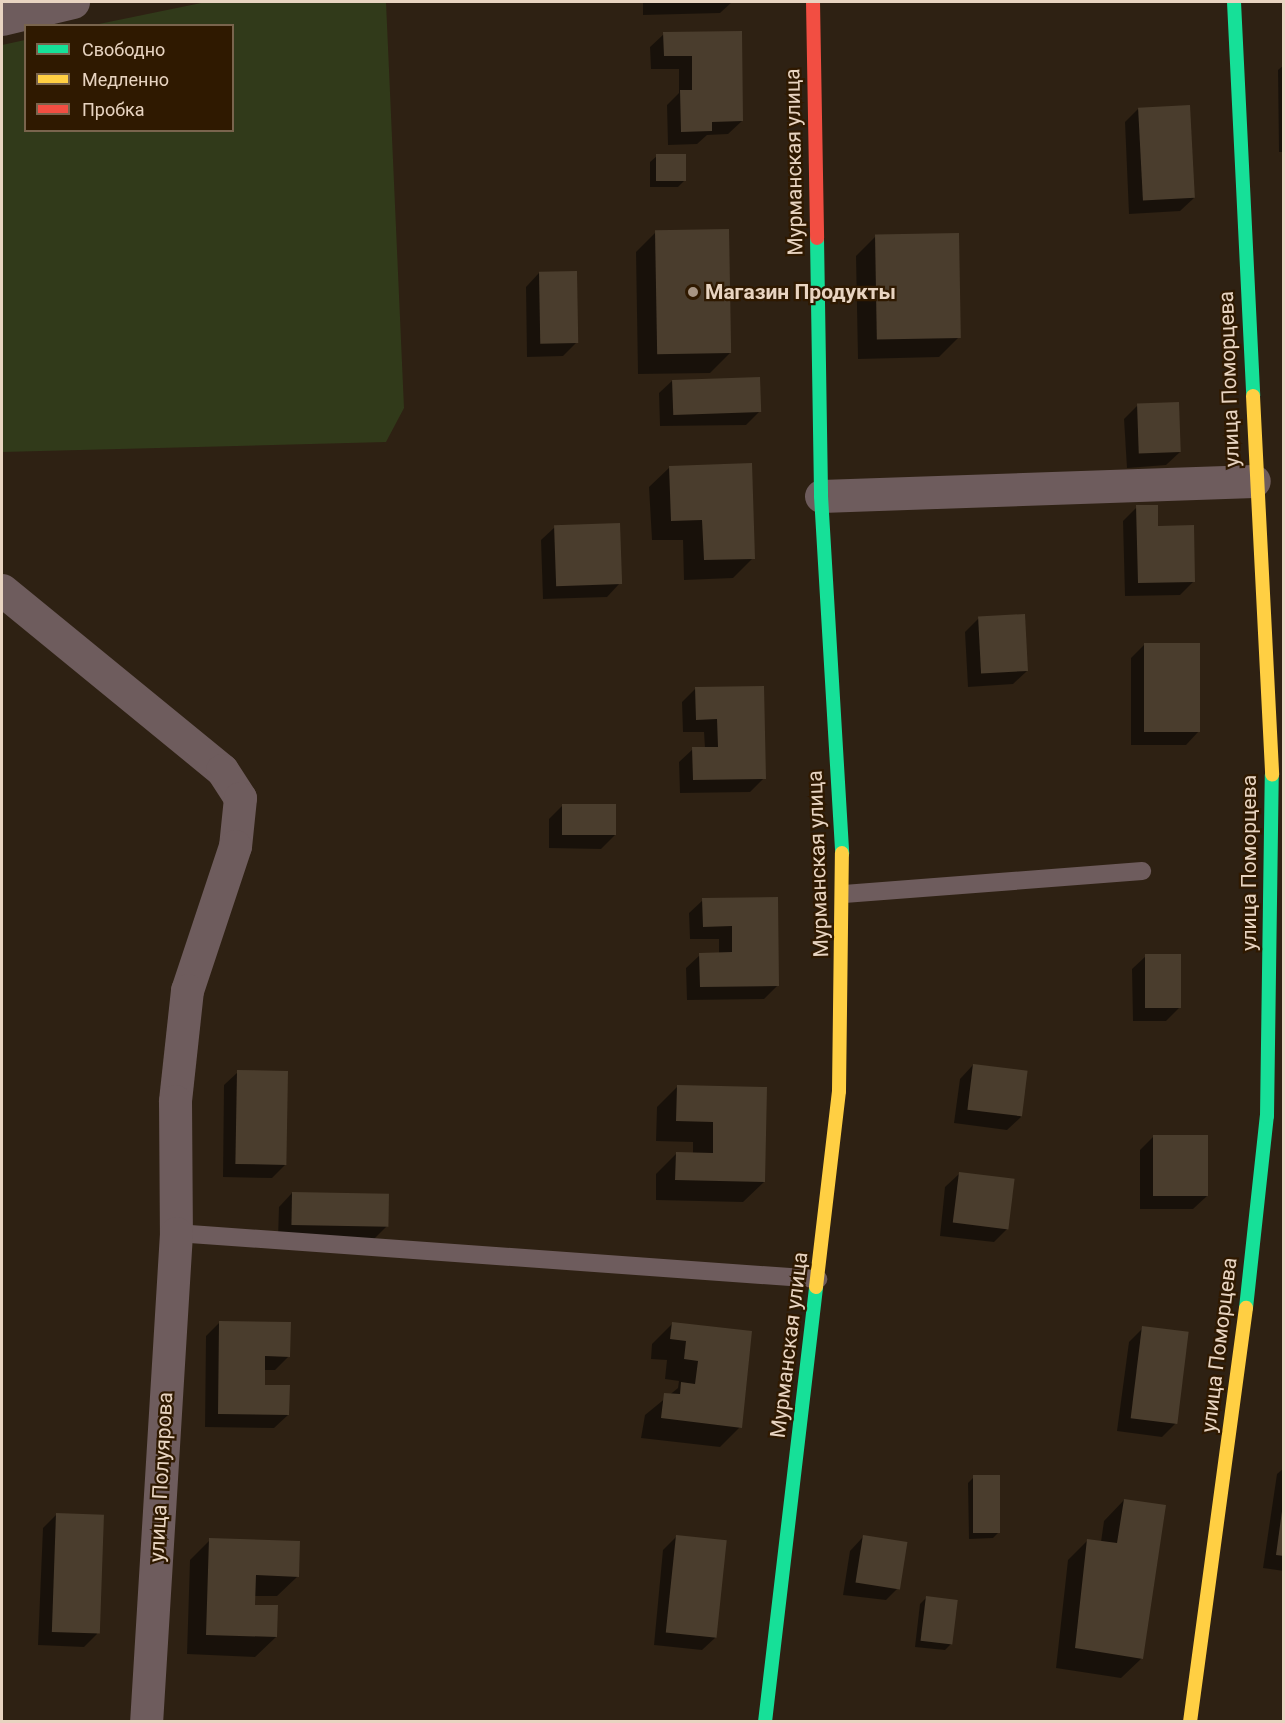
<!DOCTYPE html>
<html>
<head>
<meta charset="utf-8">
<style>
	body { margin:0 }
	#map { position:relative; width:1285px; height:1723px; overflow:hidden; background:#2e2113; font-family:Roboto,sans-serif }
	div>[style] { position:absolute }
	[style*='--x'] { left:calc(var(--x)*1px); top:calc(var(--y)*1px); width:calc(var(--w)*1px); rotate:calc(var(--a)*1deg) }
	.green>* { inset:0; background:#313a1a }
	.shadow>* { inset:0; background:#0007 }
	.building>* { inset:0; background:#4a3d2d; transform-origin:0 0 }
	.lane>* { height:18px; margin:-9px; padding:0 9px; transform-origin:9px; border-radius:9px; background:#6e5c5d }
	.street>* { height:33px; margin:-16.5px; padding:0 16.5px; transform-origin:16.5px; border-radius:16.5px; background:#6e5c5d }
	.fast>* { height:14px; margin:-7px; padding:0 7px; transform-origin:7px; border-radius:7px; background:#16e098 }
	.slow>* { height:14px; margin:-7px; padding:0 7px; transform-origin:7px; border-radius:7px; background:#ffcf43 }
	.jam>* { height:14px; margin:-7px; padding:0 7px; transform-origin:7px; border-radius:7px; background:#f24e42 }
	.dots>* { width:16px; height:16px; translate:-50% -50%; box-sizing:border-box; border:3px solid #2f1900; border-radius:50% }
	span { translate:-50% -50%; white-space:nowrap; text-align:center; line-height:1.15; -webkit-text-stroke:4.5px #2f1900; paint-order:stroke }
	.street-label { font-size:21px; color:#e8d4c1 }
	.poi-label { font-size:21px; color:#e8d4c1; font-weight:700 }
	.left { translate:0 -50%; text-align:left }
	.frame { position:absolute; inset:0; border:3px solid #e8d4c1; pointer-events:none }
	.legend { position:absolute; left:24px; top:24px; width:210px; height:108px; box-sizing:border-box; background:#2f1900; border:2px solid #79644d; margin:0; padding:8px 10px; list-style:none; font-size:18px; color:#e8d4c1 }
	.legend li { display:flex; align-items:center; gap:12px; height:30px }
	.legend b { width:30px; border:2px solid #79644d }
</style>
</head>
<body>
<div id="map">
	<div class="green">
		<i style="clip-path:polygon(206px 2px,386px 2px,404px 408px,386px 442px,2px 452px,2px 45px,25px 40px,26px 130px,232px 130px,232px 26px,94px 25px)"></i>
	</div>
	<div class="shadow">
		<i style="clip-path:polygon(643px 2px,732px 2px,720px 13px,643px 15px)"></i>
		<i style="clip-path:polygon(740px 32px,742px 121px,728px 134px,707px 135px,697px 144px,668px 145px,667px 105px,679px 93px,679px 69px,651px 69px,650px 47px,664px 34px)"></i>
		<i style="clip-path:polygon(1284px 65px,1284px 152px,1279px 152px,1278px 70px)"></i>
		<i style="clip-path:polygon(1138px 109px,1194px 198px,1180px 211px,1129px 214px,1125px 122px)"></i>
		<i style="clip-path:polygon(657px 156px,685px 180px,678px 187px,650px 187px,650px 162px)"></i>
		<i style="clip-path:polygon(656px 232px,730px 353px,710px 373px,638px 374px,636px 252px)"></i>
		<i style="clip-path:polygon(876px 236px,959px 337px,939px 357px,858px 359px,856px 256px)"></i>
		<i style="clip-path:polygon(539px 273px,577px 342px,563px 356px,527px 357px,526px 287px)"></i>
		<i style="clip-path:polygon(673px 380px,760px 411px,746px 425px,660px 426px,659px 393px)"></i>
		<i style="clip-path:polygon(1138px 405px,1180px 452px,1166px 465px,1127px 468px,1124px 419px)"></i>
		<i style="clip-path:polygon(670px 467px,753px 558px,733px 578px,684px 580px,683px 540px,652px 540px,649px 487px)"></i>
		<i style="clip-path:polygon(1137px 507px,1193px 582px,1180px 595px,1125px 596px,1123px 521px)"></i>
		<i style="clip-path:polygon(555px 527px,620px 583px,607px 597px,543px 599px,541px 540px)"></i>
		<i style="clip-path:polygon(979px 618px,1027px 671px,1013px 684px,968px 687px,965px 632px)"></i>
		<i style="clip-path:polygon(1144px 645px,1199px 731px,1186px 745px,1131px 745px,1131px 658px)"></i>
		<i style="clip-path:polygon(696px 688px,764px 778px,750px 792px,680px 793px,679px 762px,693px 749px,705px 748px,704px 732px,683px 732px,682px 702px)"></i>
		<i style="clip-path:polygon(563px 805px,615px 835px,601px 849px,549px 848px,549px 819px)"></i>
		<i style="clip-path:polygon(776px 898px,778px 985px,764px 999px,687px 1000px,686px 968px,700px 955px,719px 954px,719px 939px,690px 939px,689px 913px,703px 900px)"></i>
		<i style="clip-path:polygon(1146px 956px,1180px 1007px,1166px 1021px,1133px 1021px,1132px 969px)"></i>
		<i style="clip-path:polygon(973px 1065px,1021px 1117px,1007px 1130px,954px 1123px,960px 1079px)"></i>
		<i style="clip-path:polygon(238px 1072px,285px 1165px,272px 1178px,223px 1177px,224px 1085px)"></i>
		<i style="clip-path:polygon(677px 1087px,766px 1088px,764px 1182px,743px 1202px,656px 1200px,656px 1174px,676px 1154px,693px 1154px,693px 1142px,656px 1141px,657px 1107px)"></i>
		<i style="clip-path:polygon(1154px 1136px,1207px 1196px,1193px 1209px,1140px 1209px,1140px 1150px)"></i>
		<i style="clip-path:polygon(959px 1174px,1007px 1229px,994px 1242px,940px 1236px,945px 1187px)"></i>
		<i style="clip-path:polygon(292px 1193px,387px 1226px,373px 1240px,278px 1238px,279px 1207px)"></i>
		<i style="clip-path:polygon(220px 1322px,289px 1356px,275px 1370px,264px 1370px,264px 1386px,288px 1415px,274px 1428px,205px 1427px,206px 1336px)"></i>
		<i style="clip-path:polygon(672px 1324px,751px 1332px,740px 1427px,720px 1447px,641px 1438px,645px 1415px,678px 1388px,679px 1381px,665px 1379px,667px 1360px,651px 1359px,652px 1344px)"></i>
		<i style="clip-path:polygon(1143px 1328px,1176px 1423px,1162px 1437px,1117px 1431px,1129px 1342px)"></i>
		<i style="clip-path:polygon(1284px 1468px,1284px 1571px,1263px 1568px,1277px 1474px)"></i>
		<i style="clip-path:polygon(974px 1477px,1000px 1531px,993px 1538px,969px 1539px,968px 1483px)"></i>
		<i style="clip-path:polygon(1124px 1500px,1142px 1658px,1121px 1678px,1056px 1668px,1068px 1560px,1088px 1540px,1101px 1542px,1104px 1521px)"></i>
		<i style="clip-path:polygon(57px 1514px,97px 1634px,84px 1647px,38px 1645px,43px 1528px)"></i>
		<i style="clip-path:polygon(676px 1537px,716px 1637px,702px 1650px,654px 1645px,663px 1550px)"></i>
		<i style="clip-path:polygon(863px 1537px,899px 1587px,886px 1600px,843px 1595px,850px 1551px)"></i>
		<i style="clip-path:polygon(210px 1540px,298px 1576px,277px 1596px,254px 1596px,253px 1606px,276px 1637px,255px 1657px,187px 1654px,190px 1560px)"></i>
		<i style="clip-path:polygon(926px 1598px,951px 1644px,945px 1650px,915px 1647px,920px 1604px)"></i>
	</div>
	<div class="building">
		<i style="clip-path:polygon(742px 31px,743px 121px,712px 122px,712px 131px,681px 132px,680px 90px,692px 90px,692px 56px,664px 56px,663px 32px)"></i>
		<i style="left:1190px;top:105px;width:93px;height:52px;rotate:87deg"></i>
		<i style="left:656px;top:154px;width:30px;height:27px"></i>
		<i style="left:729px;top:229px;width:124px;height:74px;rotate:89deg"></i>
		<i style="left:959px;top:233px;width:105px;height:84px;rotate:89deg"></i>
		<i style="left:577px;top:271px;width:72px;height:38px;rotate:89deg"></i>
		<i style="left:760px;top:377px;width:35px;height:88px;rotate:88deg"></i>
		<i style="left:1179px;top:402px;width:50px;height:42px;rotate:88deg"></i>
		<i style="clip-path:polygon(752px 463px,755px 559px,704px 560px,702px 520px,671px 521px,669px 466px)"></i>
		<i style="clip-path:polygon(1136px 505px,1158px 505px,1158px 526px,1194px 525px,1195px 582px,1138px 583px)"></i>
		<i style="left:620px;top:523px;width:61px;height:66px;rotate:88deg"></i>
		<i style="left:1025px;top:614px;width:57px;height:47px;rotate:87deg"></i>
		<i style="left:1144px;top:643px;width:56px;height:89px"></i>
		<i style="clip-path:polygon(764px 686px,766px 779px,693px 780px,692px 747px,718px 747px,717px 719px,696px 720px,695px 687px)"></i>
		<i style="left:562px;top:804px;width:54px;height:31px"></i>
		<i style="clip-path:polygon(778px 897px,779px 986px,700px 987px,699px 953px,732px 952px,732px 926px,703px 927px,702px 898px)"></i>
		<i style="left:1145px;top:954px;width:36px;height:54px"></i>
		<i style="left:973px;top:1064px;width:55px;height:46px;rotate:7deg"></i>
		<i style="left:237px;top:1070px;width:51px;height:94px;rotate:1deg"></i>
		<i style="clip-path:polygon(677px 1085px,767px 1087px,765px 1182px,675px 1180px,676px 1152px,713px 1153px,713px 1122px,676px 1121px)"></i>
		<i style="left:1153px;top:1135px;width:55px;height:61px"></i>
		<i style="left:959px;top:1172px;width:56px;height:51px;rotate:7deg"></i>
		<i style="left:292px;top:1192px;width:97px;height:33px;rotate:1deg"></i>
		<i style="clip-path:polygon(219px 1321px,291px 1322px,290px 1357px,265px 1356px,265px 1385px,290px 1385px,289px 1415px,218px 1414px)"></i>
		<i style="clip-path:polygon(672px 1322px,752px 1331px,742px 1428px,661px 1418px,664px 1393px,680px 1394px,681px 1382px,695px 1384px,698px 1361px,684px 1359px,686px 1341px,670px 1339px)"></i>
		<i style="left:1142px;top:1326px;width:47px;height:93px;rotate:7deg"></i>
		<i style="left:973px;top:1475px;width:27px;height:58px"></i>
		<i style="clip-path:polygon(1124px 1499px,1166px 1505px,1143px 1659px,1075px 1648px,1087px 1539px,1117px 1543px)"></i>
		<i style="clip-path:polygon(1282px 1511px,1284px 1511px,1284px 1556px,1276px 1555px)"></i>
		<i style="left:56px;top:1513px;width:48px;height:119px;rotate:2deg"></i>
		<i style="left:676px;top:1535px;width:51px;height:98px;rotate:6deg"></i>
		<i style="left:863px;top:1535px;width:45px;height:48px;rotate:9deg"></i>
		<i style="clip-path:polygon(209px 1538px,300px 1541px,299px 1577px,256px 1575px,255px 1605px,278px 1605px,277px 1637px,206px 1635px)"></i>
		<i style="left:926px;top:1596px;width:32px;height:45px;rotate:7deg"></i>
	</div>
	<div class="lane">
		<i style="--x:844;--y:894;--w:299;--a:-4.4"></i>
		<i style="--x:176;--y:1233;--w:644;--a:4.1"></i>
	</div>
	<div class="street">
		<i style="--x:2;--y:19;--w:73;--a:-13.5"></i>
		<i style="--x:821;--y:496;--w:433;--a:-2"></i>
		<i style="--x:2;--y:590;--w:284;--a:39.3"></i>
		<i style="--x:222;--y:770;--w:33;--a:57"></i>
		<i style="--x:240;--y:798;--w:48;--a:95.9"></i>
		<i style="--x:235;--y:846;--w:152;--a:108.4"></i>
		<i style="--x:187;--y:990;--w:112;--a:96.2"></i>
		<i style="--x:175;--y:1101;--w:132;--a:89.6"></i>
		<i style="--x:176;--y:1233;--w:490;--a:93.5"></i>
	</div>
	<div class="fast">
		<i style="--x:1234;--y:2;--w:394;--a:87.2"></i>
		<i style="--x:817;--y:238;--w:258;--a:89.1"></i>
		<i style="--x:821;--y:496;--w:358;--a:86.6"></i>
		<i style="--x:1246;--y:1308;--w:193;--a:-83.8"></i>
		<i style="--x:1267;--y:1116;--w:341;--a:-89.2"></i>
		<i style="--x:765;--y:1722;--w:438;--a:-83.3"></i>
	</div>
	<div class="slow">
		<i style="--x:1253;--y:396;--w:379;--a:87.1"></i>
		<i style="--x:816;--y:1287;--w:197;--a:-83.3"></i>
		<i style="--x:839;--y:1091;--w:238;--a:-89.3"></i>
		<i style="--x:1190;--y:1722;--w:418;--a:-82.3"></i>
	</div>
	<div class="jam">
		<i style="--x:813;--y:2;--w:236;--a:89"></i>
	</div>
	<div class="dots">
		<i style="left:693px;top:292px;background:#a79584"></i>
	</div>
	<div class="street-label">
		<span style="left:794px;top:162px;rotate:-91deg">Мурманская улица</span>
		<span style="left:1229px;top:379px;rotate:-92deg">улица Поморцева</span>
		<span style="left:1249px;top:863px;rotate:-90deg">улица Поморцева</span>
		<span style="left:818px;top:864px;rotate:-92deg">Мурманская улица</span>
		<span style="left:789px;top:1345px;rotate:-83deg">Мурманская улица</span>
		<span style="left:1219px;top:1345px;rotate:-83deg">улица Поморцева</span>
		<span style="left:161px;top:1477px;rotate:-87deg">улица Полуярова</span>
	</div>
	<div class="poi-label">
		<span class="left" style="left:705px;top:292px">Магазин Продукты</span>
	</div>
	<div class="frame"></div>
	<ul class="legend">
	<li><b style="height:8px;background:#16e098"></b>Свободно</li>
	<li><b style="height:8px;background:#ffcf43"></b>Медленно</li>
	<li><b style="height:8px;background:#f24e42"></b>Пробка</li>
	</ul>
</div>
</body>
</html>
